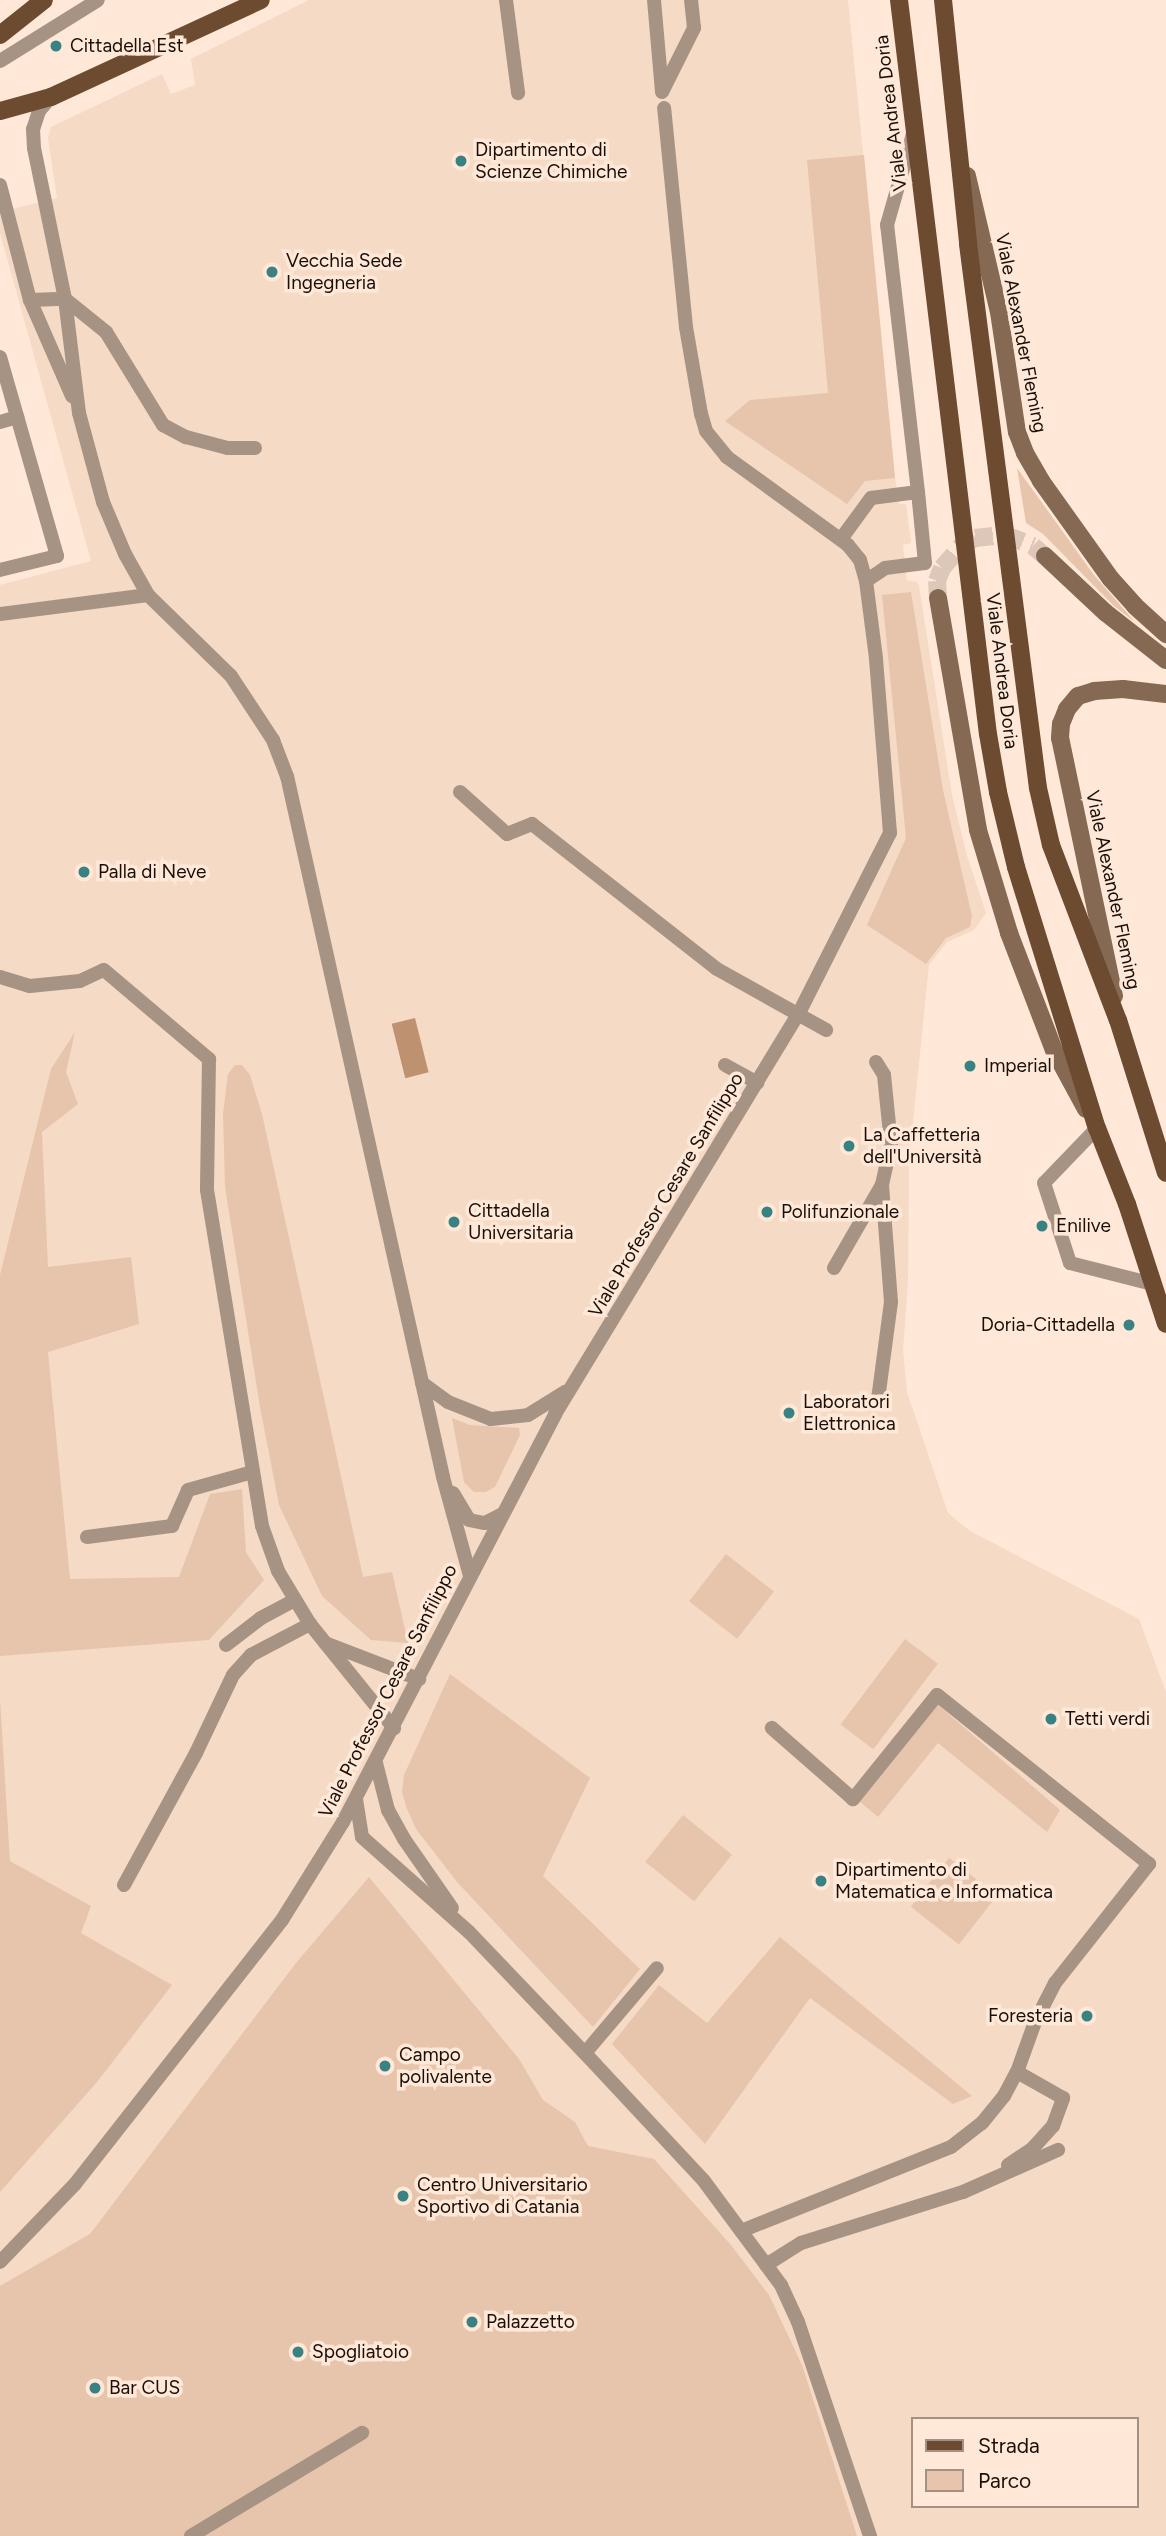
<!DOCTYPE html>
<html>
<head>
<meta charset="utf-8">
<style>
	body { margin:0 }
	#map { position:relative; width:1166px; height:2536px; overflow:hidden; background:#ffe8d7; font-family:Figtree,sans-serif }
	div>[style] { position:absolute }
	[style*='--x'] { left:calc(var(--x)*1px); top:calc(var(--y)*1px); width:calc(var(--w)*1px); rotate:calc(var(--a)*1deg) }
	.built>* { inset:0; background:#f5dac5 }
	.green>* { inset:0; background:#e6c5ac; transform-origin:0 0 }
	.water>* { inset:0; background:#be9270; transform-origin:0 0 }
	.secondary-tunnel>* { height:18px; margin-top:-9px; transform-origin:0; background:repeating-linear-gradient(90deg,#dcc7b8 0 18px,transparent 0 27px) }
	.lane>* { height:14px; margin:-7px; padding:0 7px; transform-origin:7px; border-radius:7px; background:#a79384 }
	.secondary>* { height:18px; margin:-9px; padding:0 9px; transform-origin:9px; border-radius:9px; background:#856953 }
	.primary>* { height:18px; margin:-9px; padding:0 9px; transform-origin:9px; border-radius:9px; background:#6c4b30 }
	.dots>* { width:19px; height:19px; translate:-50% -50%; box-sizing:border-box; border:4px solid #ffe8d7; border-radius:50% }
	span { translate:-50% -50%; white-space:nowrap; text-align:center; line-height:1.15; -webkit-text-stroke:7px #ffe8d7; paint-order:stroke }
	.poi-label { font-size:19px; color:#180f08 }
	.left { translate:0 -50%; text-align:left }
	.right { translate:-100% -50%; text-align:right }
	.street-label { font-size:19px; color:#180f08 }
	.legend { position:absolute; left:911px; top:2417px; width:228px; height:91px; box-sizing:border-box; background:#ffe8d7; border:2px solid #a39184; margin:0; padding:9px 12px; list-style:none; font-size:21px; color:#180f08 }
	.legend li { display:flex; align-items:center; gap:14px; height:35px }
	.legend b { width:35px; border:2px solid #a39184 }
</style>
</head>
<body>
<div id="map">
	<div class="built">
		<i style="clip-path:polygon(evenodd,309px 0,848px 0,895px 478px,899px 504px,906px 504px,911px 543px,903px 545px,907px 580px,917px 582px,919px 586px,952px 795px,967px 856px,986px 913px,974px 930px,947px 942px,929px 965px,909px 1162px,908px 1282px,903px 1350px,907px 1392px,948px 1513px,970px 1531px,1139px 1619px,1166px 1692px,1166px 2536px,0 2536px,0 585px,91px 561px,0 233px,0 212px,57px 198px,48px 138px,51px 127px,162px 74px,171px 94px,195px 85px,191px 59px,309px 0,912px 2419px,1136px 2419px,1136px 2506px,912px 2506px,912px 2419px)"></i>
	</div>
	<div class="green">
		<i style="clip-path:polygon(864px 155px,895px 478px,865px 481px,847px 504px,725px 421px,750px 400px,828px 393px,807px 160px)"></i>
		<i style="clip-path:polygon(1017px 468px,1094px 575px,1135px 622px,1114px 606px,1043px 534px,1026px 523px)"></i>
		<i style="clip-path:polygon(911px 592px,943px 790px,972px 916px,970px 927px,946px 938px,926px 964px,867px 925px,906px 838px,882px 595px)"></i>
		<i style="clip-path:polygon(75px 1032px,66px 1072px,78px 1104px,42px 1132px,48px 1267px,131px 1257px,139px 1324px,48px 1352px,70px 1579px,179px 1577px,210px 1494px,242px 1489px,246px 1552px,264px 1580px,209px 1640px,0 1656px,0 1275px,51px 1069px)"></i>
		<i style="clip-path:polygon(235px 1065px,242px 1065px,250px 1075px,262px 1114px,363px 1577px,392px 1572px,408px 1643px,371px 1640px,322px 1596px,279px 1505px,260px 1407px,225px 1187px,223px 1114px,228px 1074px)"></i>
		<i style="clip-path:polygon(452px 1418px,470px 1425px,519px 1428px,520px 1435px,495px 1487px,486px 1492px,474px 1492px,464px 1482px)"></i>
		<i style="left:726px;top:1554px;width:61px;height:60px;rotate:38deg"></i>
		<i style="left:905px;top:1639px;width:41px;height:107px;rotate:37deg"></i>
		<i style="clip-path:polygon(450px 1674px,590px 1778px,543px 1876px,640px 1969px,593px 2027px,457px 1882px,416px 1829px,407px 1809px,402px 1792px,404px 1775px)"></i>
		<i style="clip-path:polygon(0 1699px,10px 1861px,91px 1906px,81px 1933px,172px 1985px,97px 2082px,0 2192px)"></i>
		<i style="clip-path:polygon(938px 1705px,1060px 1810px,1047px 1832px,938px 1743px,878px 1817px,859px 1801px)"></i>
		<i style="left:683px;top:1815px;width:63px;height:60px;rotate:39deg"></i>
		<i style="left:949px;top:1858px;width:61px;height:62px;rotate:38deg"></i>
		<i style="clip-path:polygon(369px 1877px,519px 2059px,543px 2100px,575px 2122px,588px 2146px,654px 2159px,731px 2245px,769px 2295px,802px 2365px,857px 2536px,0 2536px,0 2286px,90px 2234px,296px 1963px)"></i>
		<i style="clip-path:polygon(780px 1937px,972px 2096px,953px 2104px,810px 1998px,705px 2144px,612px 2044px,659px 1985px,707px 2023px)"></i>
	</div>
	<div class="water">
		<i style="left:415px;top:1018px;width:56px;height:24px;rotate:76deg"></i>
	</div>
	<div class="secondary-tunnel">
		<i style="--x:938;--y:598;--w:17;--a:-93"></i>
		<i style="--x:937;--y:581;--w:14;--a:-69"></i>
		<i style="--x:942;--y:568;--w:30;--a:-49"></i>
		<i style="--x:962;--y:545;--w:15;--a:-28"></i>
		<i style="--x:975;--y:538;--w:31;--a:-6"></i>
		<i style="--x:1006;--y:535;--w:29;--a:22"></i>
		<i style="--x:1033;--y:546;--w:16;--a:40"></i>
	</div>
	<div class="lane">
		<i style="--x:506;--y:0;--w:94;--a:82.6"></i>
		<i style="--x:654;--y:0;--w:91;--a:85"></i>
		<i style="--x:0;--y:61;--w:115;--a:-31.9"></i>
		<i style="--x:662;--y:92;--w:72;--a:-63.4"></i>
		<i style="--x:694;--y:28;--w:28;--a:-96"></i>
		<i style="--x:51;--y:97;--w:18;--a:131"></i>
		<i style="--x:39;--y:111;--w:19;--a:108"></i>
		<i style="--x:33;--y:129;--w:19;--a:87"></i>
		<i style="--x:34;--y:148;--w:154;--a:78.4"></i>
		<i style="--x:65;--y:299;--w:115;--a:83"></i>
		<i style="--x:79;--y:413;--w:92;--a:74.9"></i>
		<i style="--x:103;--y:502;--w:56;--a:67.1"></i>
		<i style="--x:125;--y:554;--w:47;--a:60.7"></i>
		<i style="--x:148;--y:595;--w:116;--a:44.3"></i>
		<i style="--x:231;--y:676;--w:77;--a:56.7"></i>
		<i style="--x:273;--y:740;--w:39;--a:69"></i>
		<i style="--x:287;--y:776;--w:718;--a:77.45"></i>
		<i style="--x:443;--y:1477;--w:103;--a:74.7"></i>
		<i style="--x:0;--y:185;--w:119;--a:75.4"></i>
		<i style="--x:30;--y:300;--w:105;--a:66.4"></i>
		<i style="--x:30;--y:300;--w:35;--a:-2"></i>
		<i style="--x:65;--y:299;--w:53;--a:38.8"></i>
		<i style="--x:106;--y:332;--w:109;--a:58.5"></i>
		<i style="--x:163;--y:425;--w:26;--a:28"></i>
		<i style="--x:186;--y:437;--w:43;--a:14.7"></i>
		<i style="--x:228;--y:448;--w:27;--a:0"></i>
		<i style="--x:0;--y:357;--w:207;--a:74"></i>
		<i style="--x:57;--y:556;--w:59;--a:166.2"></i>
		<i style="--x:0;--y:422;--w:18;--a:-16"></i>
		<i style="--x:841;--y:539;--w:51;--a:-53.8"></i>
		<i style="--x:871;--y:498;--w:47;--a:-7.3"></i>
		<i style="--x:918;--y:492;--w:269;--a:-96.6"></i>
		<i style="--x:887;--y:225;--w:95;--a:-74.1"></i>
		<i style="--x:866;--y:581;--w:23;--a:-34"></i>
		<i style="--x:885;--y:568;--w:40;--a:-7.1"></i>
		<i style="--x:925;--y:563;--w:71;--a:-95.6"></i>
		<i style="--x:0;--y:614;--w:149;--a:-7.3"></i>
		<i style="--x:460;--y:792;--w:63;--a:41.8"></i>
		<i style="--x:507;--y:834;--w:27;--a:-22"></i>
		<i style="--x:532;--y:824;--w:235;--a:38.1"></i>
		<i style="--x:717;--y:969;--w:125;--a:29.2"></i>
		<i style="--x:0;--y:977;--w:31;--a:17"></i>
		<i style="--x:30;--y:986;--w:50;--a:-5.7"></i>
		<i style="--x:80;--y:981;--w:26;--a:-25"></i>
		<i style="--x:104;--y:970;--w:138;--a:40.3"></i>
		<i style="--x:209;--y:1059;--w:131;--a:90.9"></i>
		<i style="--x:207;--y:1190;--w:340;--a:80.7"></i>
		<i style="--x:262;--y:1526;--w:48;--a:70.4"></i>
		<i style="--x:278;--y:1571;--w:62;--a:58.9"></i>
		<i style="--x:310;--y:1624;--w:134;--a:51.1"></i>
		<i style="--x:876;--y:1062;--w:15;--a:58"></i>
		<i style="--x:884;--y:1075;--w:69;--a:84.2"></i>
		<i style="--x:891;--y:1144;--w:42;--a:102.4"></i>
		<i style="--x:882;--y:1185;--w:117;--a:85.6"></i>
		<i style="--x:891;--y:1302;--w:98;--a:97.6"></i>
		<i style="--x:725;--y:1065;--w:37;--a:29"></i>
		<i style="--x:1097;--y:1128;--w:76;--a:133.9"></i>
		<i style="--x:1044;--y:1183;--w:84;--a:72"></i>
		<i style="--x:1070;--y:1263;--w:86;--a:14.2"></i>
		<i style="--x:834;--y:1268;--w:96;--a:-60"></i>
		<i style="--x:422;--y:1383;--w:32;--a:36"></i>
		<i style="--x:448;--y:1402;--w:46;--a:21.6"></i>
		<i style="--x:491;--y:1419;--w:37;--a:-6"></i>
		<i style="--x:528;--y:1415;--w:44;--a:-31.9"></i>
		<i style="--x:453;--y:1493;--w:31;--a:59"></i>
		<i style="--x:469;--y:1520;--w:16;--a:11"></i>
		<i style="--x:485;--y:1523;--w:18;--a:-27"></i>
		<i style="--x:87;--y:1537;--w:86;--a:-7.4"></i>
		<i style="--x:172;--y:1526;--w:39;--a:-66"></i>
		<i style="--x:188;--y:1490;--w:67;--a:-15.5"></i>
		<i style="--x:325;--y:1643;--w:101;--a:21"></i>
		<i style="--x:226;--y:1645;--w:44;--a:-37.6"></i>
		<i style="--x:261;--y:1618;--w:38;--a:-28"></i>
		<i style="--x:376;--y:1763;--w:49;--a:75.7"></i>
		<i style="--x:388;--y:1810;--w:33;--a:61"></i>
		<i style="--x:404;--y:1839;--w:84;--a:55.2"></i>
		<i style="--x:356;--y:1799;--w:38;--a:81"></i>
		<i style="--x:362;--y:1837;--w:143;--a:41.6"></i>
		<i style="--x:469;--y:1932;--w:182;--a:46.3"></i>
		<i style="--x:595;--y:2064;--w:160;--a:47"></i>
		<i style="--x:704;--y:2181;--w:129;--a:53.5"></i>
		<i style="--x:781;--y:2285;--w:41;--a:65.3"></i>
		<i style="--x:798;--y:2322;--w:226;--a:71.4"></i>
		<i style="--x:124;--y:1885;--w:150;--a:-61.4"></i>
		<i style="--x:196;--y:1753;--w:86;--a:-64.6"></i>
		<i style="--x:233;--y:1675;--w:27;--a:-48"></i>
		<i style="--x:251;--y:1655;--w:67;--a:-27.7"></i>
		<i style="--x:585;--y:2053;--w:111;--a:-49.7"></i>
		<i style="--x:1008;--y:2165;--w:30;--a:-34"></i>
		<i style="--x:1033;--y:2148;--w:30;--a:-48"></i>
		<i style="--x:1053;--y:2126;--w:30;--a:-70"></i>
		<i style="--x:1063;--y:2098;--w:53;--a:-150.5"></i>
		<i style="--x:741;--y:2231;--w:226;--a:-21.8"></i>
		<i style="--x:951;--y:2147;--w:39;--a:-38"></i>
		<i style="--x:982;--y:2123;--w:35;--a:-51"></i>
		<i style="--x:1004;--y:2096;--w:27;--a:-62"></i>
		<i style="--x:1017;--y:2072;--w:53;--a:-70.2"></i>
		<i style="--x:1035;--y:2022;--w:44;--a:-62.9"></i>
		<i style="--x:1055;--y:1983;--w:152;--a:-51.7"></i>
		<i style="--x:1149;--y:1864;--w:271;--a:-141.4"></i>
		<i style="--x:937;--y:1695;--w:134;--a:128.9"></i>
		<i style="--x:853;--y:1799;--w:108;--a:-138.8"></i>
		<i style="--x:0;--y:2262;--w:108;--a:-46.1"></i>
		<i style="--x:75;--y:2184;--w:335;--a:-51.9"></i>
		<i style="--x:282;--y:1920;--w:115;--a:-58.1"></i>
		<i style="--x:343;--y:1822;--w:460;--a:-62.5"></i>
		<i style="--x:555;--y:1414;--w:467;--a:-58.7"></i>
		<i style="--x:798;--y:1015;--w:204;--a:-63.2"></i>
		<i style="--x:890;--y:833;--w:176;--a:-94.6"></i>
		<i style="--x:876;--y:658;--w:78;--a:-97.4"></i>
		<i style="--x:866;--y:581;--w:22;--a:-106"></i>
		<i style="--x:860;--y:560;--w:19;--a:-129"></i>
		<i style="--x:848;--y:545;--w:150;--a:-144"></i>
		<i style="--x:727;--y:457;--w:33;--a:-129"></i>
		<i style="--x:706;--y:431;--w:18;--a:-106"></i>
		<i style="--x:701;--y:414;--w:88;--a:-99.8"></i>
		<i style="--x:686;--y:327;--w:220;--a:-95.7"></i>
		<i style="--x:766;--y:2265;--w:41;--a:-32.2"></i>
		<i style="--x:801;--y:2243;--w:170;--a:-17.5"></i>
		<i style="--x:963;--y:2192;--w:104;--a:-23.9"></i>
		<i style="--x:191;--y:2536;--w:200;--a:-31.1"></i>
	</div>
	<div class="secondary">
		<i style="--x:967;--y:176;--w:140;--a:76.8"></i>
		<i style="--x:999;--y:312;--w:121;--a:81.5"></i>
		<i style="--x:1017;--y:432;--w:22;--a:69"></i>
		<i style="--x:1025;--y:453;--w:32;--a:60"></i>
		<i style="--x:1041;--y:481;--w:120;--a:54.5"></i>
		<i style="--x:1111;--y:579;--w:36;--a:48"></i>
		<i style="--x:1135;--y:606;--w:42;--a:42.1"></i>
		<i style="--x:1045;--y:556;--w:83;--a:43.1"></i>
		<i style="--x:1106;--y:613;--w:76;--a:38.1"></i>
		<i style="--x:938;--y:598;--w:235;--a:80.2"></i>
		<i style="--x:978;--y:830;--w:108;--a:73.2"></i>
		<i style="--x:1009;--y:933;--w:125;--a:69"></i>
		<i style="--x:1054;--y:1050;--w:67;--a:61.5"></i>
		<i style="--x:1114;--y:996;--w:264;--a:-101.8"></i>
		<i style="--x:1060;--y:738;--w:14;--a:-86"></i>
		<i style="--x:1061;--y:724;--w:16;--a:-68"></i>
		<i style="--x:1067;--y:709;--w:17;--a:-50"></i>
		<i style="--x:1078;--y:696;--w:17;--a:-17"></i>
		<i style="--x:1094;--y:691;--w:29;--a:-4"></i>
		<i style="--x:1123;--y:689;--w:43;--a:6.6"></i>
	</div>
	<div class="primary">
		<i style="--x:899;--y:0;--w:739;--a:83.09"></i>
		<i style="--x:988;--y:734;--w:59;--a:80.2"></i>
		<i style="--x:998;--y:792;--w:77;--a:76.5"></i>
		<i style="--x:1016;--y:867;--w:273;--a:72.8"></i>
		<i style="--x:1097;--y:1128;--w:82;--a:68.5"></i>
		<i style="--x:1127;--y:1204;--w:126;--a:72"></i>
		<i style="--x:943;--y:0;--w:245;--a:84.1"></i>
		<i style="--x:968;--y:244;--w:548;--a:82.67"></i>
		<i style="--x:1038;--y:788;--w:58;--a:77.2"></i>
		<i style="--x:1051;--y:845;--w:187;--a:69.1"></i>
		<i style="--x:1118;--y:1020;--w:160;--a:72.6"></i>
		<i style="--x:0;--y:35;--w:56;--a:-38.5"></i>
		<i style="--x:0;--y:111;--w:53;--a:-15.4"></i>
		<i style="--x:51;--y:97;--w:231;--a:-24.8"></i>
	</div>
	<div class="dots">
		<i style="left:56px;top:46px;background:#398283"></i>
		<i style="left:461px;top:161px;background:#398283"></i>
		<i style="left:272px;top:272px;background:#398283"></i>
		<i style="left:84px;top:872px;background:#398283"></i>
		<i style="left:970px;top:1066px;background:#398283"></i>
		<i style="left:849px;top:1146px;background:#398283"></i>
		<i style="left:767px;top:1212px;background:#398283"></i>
		<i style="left:454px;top:1222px;background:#398283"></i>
		<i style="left:1042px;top:1226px;background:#398283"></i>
		<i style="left:1129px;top:1325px;background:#398283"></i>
		<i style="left:789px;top:1413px;background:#398283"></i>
		<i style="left:1051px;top:1719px;background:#398283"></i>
		<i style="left:821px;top:1881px;background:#398283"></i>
		<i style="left:1087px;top:2016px;background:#398283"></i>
		<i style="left:385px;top:2066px;background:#398283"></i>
		<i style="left:403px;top:2196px;background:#398283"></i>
		<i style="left:472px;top:2322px;background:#398283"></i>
		<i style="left:298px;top:2352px;background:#398283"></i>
		<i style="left:95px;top:2388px;background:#398283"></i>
	</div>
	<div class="poi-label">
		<span class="left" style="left:70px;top:46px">Cittadella Est</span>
		<span class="left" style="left:475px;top:161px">Dipartimento di<br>Scienze Chimiche</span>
		<span class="left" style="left:286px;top:272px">Vecchia Sede<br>Ingegneria</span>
		<span class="left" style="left:98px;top:872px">Palla di Neve</span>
		<span class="left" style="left:984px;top:1066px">Imperial</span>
		<span class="left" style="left:863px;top:1146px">La Caffetteria<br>dell'Università</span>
		<span class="left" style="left:468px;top:1222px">Cittadella<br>Universitaria</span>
		<span class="left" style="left:781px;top:1212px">Polifunzionale</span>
		<span class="left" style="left:1056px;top:1226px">Enilive</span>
		<span class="right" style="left:1115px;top:1325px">Doria-Cittadella</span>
		<span class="left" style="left:803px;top:1413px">Laboratori<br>Elettronica</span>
		<span class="left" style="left:1065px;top:1719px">Tetti verdi</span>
		<span class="left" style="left:835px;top:1881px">Dipartimento di<br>Matematica e Informatica</span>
		<span class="right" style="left:1073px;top:2016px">Foresteria</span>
		<span class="left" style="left:399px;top:2066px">Campo<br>polivalente</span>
		<span class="left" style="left:417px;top:2196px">Centro Universitario<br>Sportivo di Catania</span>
		<span class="left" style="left:486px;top:2322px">Palazzetto</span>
		<span class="left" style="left:312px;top:2352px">Spogliatoio</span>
		<span class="left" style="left:109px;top:2388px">Bar CUS</span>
	</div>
	<div class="street-label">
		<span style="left:891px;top:113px;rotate:-97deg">Viale Andrea Doria</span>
		<span style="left:1021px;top:333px;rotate:79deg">Viale Alexander Fleming</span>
		<span style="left:1002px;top:671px;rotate:83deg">Viale Andrea Doria</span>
		<span style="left:1113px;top:890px;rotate:78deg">Viale Alexander Fleming</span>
		<span style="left:666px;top:1195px;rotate:-59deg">Viale Professor Cesare Sanfilippo</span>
		<span style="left:388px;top:1691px;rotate:-63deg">Viale Professor Cesare Sanfilippo</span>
	</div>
	<ul class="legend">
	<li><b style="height:9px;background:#6c4b30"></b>Strada</li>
	<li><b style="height:19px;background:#e6c5ac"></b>Parco</li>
	</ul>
</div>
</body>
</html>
